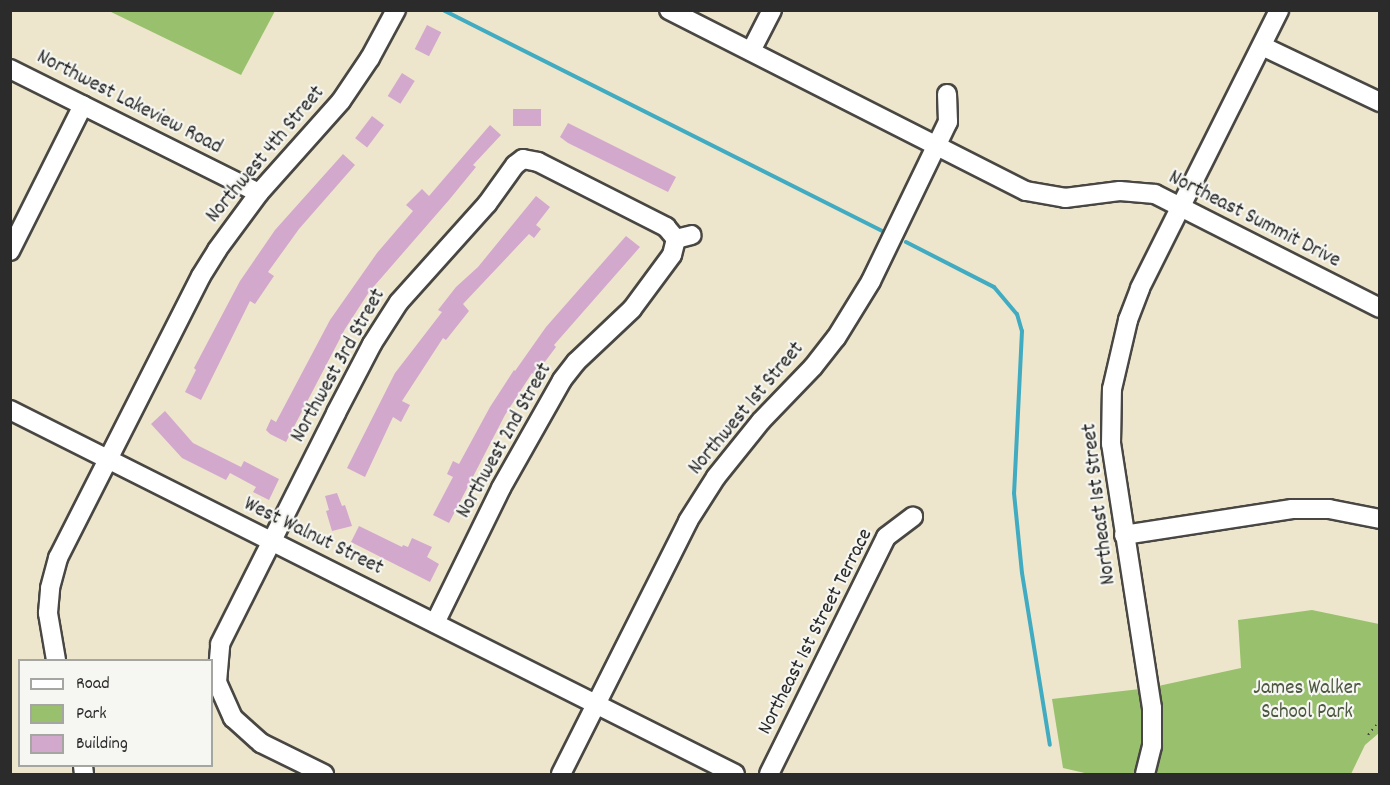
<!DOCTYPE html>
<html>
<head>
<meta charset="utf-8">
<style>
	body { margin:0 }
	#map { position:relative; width:1390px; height:785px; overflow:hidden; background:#ede6cc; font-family:Dekko,sans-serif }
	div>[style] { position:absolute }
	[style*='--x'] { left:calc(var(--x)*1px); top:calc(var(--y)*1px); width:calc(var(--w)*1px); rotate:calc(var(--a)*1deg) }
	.green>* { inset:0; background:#99c16d }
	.stream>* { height:4px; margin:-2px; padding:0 2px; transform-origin:2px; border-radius:2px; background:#41abc1 }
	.building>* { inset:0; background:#d3a8cd; transform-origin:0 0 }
	.path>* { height:2px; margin-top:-1px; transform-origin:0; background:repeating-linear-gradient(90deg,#484743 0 1.5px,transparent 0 6px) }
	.roads { filter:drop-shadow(2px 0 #484743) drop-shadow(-2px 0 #484743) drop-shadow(0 2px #484743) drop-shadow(0 -2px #484743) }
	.minor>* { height:18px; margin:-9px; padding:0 9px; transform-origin:9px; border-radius:9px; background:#fff }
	span { translate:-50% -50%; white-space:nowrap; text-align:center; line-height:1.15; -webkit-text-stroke:4.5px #f6f6f2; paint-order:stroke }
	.street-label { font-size:21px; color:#2b2b2b }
	.park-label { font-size:21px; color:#4c583f }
	.frame { position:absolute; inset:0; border:12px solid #2b2b2b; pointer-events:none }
	.legend { position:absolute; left:18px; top:659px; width:195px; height:108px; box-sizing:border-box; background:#f6f6f2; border:2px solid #a5a5a2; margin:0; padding:8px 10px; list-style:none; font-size:18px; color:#2b2b2b }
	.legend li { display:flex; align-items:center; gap:12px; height:30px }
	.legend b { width:30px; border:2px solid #a5a5a2 }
</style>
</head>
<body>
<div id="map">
	<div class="green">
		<i style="clip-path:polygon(109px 11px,275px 11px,241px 75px)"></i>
		<i style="clip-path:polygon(1312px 610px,1379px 624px,1379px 733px,1365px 745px,1351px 774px,1089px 774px,1063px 768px,1052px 699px,1149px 688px,1241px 668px,1238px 620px)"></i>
	</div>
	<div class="stream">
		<i style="--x:443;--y:10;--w:495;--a:26.7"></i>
		<i style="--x:906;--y:242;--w:99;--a:27.1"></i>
		<i style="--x:994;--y:287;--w:35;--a:50"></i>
		<i style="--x:1017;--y:314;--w:18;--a:74"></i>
		<i style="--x:1022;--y:331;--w:162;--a:92.8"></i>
		<i style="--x:1014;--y:493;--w:80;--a:84.3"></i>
		<i style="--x:1022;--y:573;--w:174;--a:80.8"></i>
	</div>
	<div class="building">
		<i style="left:427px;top:25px;width:16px;height:27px;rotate:27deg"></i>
		<i style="left:402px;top:73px;width:15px;height:27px;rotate:32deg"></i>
		<i style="left:513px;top:109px;width:28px;height:17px"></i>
		<i style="left:372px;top:116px;width:15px;height:28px;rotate:37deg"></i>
		<i style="clip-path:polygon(568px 123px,676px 177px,668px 192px,568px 143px,560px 137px)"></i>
		<i style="clip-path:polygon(490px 125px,501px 135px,473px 165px,476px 167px,449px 200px,369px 292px,345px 329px,286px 442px,270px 434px,266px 430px,271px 419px,276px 422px,330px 320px,377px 253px,413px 211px,406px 205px,422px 189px,429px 196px)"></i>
		<i style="clip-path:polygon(343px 154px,355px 165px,299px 229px,268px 272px,274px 276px,255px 304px,250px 301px,201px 400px,185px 392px,196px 370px,194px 368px,240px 281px,275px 230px)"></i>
		<i style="clip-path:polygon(536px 196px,550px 207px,536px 225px,541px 229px,534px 238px,529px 234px,463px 304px,469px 311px,446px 340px,443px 338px,402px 401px,410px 405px,401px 422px,393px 417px,365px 477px,347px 468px,395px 373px,442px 312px,438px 310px,456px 287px,478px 267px)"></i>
		<i style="clip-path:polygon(626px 236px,640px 247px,554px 345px,556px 347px,535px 375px,532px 373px,505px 415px,449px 523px,433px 515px,453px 477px,447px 474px,453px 461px,459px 464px,490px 407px,514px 370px,515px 371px,546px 327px)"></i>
		<i style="clip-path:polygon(165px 411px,193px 443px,241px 467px,244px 461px,279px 479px,269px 500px,253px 492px,256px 487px,230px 473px,226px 480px,182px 458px,151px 424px)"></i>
		<i style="clip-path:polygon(337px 493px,342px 506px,345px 505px,352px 526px,332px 531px,326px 511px,329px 510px,325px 496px)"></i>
		<i style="clip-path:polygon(359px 526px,402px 547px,403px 545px,408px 547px,412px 538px,432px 547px,427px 557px,439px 564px,430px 582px,351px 542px)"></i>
	</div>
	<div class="path">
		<i style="--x:1368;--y:735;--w:13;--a:-51"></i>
	</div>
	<div class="roads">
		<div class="minor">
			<i style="--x:669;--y:10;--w:400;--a:26.9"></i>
			<i style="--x:1026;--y:191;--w:40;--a:10"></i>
			<i style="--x:1065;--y:198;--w:55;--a:-7.3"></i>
			<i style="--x:1120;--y:191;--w:35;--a:5"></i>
			<i style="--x:1155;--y:194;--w:252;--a:26.9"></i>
			<i style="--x:1262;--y:46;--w:131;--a:25.4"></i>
			<i style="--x:751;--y:51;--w:46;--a:-62.9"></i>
			<i style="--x:10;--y:69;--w:278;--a:26.5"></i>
			<i style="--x:10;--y:251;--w:163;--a:-63.4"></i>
			<i style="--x:10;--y:410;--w:811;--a:26.66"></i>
			<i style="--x:1124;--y:535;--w:170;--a:-8.8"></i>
			<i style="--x:1292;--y:509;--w:37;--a:0"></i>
			<i style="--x:1329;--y:509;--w:52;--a:11.1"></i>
			<i style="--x:435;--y:623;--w:150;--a:-63.9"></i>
			<i style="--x:501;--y:488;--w:124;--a:-60.5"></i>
			<i style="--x:562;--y:380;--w:23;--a:-52"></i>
			<i style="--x:576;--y:362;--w:77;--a:-43.4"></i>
			<i style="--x:632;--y:309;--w:67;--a:-53.5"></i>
			<i style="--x:672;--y:255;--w:16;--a:-76"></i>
			<i style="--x:56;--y:660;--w:48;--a:-99.7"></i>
			<i style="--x:48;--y:613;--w:25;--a:-85"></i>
			<i style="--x:50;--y:588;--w:31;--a:-75"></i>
			<i style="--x:58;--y:558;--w:316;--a:-63.1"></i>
			<i style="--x:201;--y:276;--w:31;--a:-58"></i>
			<i style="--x:217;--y:250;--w:71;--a:-53.6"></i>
			<i style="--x:259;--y:193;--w:123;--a:-48.3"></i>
			<i style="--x:341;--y:101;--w:52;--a:-56"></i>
			<i style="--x:370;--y:58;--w:55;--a:-61.6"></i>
			<i style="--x:83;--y:766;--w:8;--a:83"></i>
			<i style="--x:324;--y:774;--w:70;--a:-153.8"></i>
			<i style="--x:261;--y:743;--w:38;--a:-138"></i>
			<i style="--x:233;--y:718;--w:39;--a:-114"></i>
			<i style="--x:217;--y:682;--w:38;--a:-85"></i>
			<i style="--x:220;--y:644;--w:258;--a:-63.3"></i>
			<i style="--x:336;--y:413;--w:78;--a:-62.4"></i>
			<i style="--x:372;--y:344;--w:50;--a:-57.3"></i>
			<i style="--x:399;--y:302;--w:132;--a:-48.1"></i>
			<i style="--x:487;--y:204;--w:48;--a:-54.3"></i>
			<i style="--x:515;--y:165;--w:10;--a:-37"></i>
			<i style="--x:523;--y:159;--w:15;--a:11"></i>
			<i style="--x:538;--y:162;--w:144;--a:26.9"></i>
			<i style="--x:666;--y:227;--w:16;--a:50"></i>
			<i style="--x:676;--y:239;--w:16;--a:-14"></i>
			<i style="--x:561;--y:774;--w:283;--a:-63.3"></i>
			<i style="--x:688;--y:521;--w:52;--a:-57.5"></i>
			<i style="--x:716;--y:477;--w:72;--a:-51.2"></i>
			<i style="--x:761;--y:421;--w:75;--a:-46.1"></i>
			<i style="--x:813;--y:367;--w:37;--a:-52"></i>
			<i style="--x:836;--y:338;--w:67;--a:-58.4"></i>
			<i style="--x:871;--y:281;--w:177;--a:-64.2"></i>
			<i style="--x:948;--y:122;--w:28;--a:-92"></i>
			<i style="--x:769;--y:774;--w:264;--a:-63.7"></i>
			<i style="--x:886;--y:537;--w:34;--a:-37"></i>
			<i style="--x:1145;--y:774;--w:29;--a:-76"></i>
			<i style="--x:1152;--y:746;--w:38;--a:-90"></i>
			<i style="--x:1152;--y:708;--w:267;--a:-98.8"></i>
			<i style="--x:1111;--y:444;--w:55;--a:-89"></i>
			<i style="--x:1112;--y:389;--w:71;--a:-76.9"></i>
			<i style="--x:1128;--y:320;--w:34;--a:-69"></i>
			<i style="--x:1140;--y:288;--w:311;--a:-63.4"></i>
		</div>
	</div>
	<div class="street-label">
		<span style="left:129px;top:103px;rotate:27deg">Northwest Lakeview Road</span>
		<span style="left:266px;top:155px;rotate:-50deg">Northwest 4th Street</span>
		<span style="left:1254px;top:220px;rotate:27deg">Northeast Summit Drive</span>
		<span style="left:339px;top:366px;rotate:-61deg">Northwest 3rd Street</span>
		<span style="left:747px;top:409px;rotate:-50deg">Northwest 1st Street</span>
		<span style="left:505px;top:441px;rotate:-61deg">Northwest 2nd Street</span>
		<span style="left:1100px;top:504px;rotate:-97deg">Northeast 1st Street</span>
		<span style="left:313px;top:537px;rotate:26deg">West Walnut Street</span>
		<span style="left:816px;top:632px;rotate:-63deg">Northeast 1st Street Terrace</span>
	</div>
	<div class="park-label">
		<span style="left:1307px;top:701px">James Walker<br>School Park</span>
	</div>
	<div class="frame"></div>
	<ul class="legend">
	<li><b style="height:8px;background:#fff"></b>Road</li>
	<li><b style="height:16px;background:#99c16d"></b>Park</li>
	<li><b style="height:16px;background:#d3a8cd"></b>Building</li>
	</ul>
</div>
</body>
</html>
